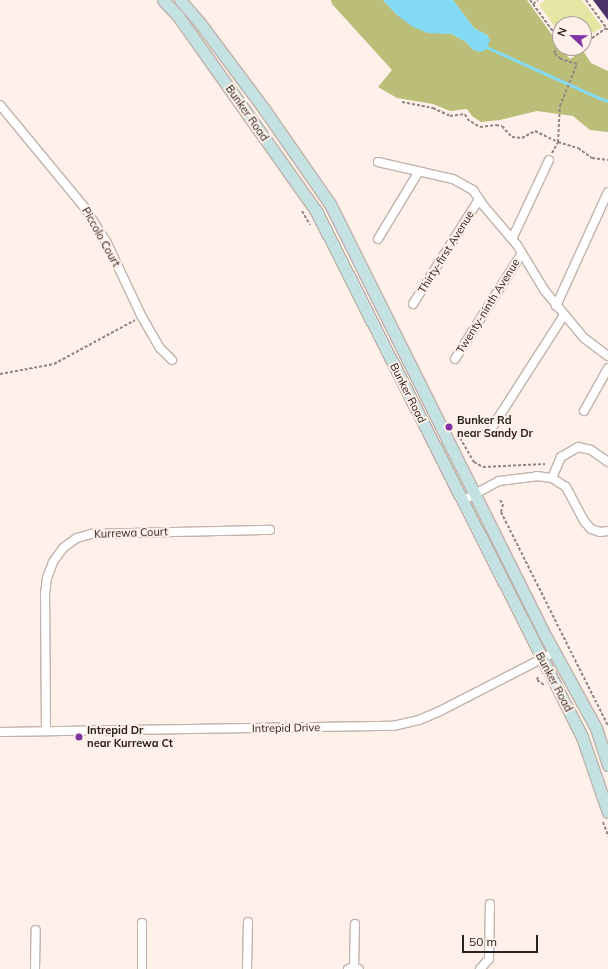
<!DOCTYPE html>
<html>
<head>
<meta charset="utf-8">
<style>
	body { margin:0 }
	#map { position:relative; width:608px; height:969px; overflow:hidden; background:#fff0e9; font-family:Mulish,sans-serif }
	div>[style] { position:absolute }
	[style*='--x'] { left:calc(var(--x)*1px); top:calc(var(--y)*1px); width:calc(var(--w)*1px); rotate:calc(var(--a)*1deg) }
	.green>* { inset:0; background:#e3e7a3 }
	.forest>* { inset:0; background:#babe78 }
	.water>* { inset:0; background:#83daf5 }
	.stream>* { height:3px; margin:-1.5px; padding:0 1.5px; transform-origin:1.5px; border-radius:1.5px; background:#83daf5 }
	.building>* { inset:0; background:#4b3268 }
	.path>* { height:2px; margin-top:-1px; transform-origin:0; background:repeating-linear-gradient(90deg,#918782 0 3px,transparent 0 5px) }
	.roads { filter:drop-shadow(1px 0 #c1b3ac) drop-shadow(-1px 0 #c1b3ac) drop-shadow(0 1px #c1b3ac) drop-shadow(0 -1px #c1b3ac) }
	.minor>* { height:8px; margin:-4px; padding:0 4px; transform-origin:4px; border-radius:4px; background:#fff }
	.secondary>* { height:11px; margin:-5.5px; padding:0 5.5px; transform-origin:5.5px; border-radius:5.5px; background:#c5e2e2 }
	.dots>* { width:11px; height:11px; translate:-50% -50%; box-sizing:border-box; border:2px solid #fff0e9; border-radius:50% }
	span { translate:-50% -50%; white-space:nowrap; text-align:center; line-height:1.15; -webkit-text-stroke:4px #fff0e9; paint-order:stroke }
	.street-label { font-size:11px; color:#282320 }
	.poi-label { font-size:11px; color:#282320; font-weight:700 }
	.left { translate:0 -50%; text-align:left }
	.north { position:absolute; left:552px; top:16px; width:40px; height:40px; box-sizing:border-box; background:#fff0e9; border:1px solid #a99e99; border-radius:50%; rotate:292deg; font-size:11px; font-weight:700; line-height:16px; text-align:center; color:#282320 }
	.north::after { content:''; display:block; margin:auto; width:14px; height:18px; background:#8033a3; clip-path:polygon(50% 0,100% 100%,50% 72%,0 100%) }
	.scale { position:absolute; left:462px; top:935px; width:76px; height:18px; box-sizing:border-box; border:2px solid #282320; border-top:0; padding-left:5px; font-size:12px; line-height:14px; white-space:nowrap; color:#282320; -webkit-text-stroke:3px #fff0e9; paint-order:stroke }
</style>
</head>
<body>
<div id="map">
	<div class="green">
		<i style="clip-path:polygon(546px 0,582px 0,602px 27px,584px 39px,584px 24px,560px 24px,560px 34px,539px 5px)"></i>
	</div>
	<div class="forest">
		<i style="clip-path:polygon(331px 0,383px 0,397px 15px,441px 33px,452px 34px,466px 42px,473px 50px,486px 50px,488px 45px,487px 35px,474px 28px,453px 0,527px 0,560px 46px,560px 48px,570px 59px,583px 51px,591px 63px,608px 71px,608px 132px,590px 130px,573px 116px,537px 111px,500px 120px,481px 122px,472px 116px,467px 109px,450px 111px,433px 104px,397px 98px,378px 87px,392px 70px,332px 4px)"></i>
	</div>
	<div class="water">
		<i style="clip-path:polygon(383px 0,453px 0,474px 28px,487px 35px,490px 40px,486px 50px,480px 52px,473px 50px,466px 42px,452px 34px,428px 33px,413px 27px,397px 15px)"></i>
	</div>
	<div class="stream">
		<i style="--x:484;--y:46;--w:126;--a:24.3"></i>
		<i style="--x:599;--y:98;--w:9;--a:18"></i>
	</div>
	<div class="building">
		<i style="clip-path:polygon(593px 0,608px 0,608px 20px)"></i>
	</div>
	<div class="path">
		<i style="--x:530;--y:0;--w:51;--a:53.8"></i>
		<i style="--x:586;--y:0;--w:37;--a:54"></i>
		<i style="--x:533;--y:4;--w:6;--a:-39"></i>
		<i style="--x:584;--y:44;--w:27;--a:-36"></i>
		<i style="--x:565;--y:48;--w:9;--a:54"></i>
		<i style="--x:570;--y:55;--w:11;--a:-38"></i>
		<i style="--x:402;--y:102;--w:32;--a:11"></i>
		<i style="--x:433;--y:108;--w:19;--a:25"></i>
		<i style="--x:450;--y:116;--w:15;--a:-8"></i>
		<i style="--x:465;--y:114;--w:5;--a:68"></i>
		<i style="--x:467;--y:119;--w:15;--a:32"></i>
		<i style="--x:480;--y:127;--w:16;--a:-7"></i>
		<i style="--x:496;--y:125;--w:6;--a:9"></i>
		<i style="--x:502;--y:126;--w:15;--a:48"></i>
		<i style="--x:512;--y:137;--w:10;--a:6"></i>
		<i style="--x:522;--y:138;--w:15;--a:-28"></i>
		<i style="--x:535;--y:131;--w:25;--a:26"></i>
		<i style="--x:558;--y:142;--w:21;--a:17"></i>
		<i style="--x:578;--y:148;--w:17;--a:36"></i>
		<i style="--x:592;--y:158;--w:16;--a:7"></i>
		<i style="--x:552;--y:153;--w:13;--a:-61"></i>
		<i style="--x:558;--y:142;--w:36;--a:-87"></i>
		<i style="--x:560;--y:106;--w:45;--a:-68"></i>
		<i style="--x:577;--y:64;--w:17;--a:-163"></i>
		<i style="--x:561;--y:59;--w:9;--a:-139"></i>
		<i style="--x:554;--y:53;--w:13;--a:-61"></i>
		<i style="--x:302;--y:211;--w:16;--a:60"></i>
		<i style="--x:0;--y:374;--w:55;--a:-10.5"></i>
		<i style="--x:54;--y:364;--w:92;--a:-28.5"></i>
		<i style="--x:460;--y:438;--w:28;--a:60"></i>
		<i style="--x:474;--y:462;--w:10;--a:29"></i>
		<i style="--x:483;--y:467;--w:62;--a:-2.8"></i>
		<i style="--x:500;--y:500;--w:5;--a:53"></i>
		<i style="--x:503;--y:504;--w:8;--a:104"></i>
		<i style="--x:501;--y:512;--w:239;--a:63.4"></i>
		<i style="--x:538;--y:677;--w:3;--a:108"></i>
		<i style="--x:537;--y:680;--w:9;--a:36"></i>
		<i style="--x:603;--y:822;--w:15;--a:70"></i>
	</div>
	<div class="roads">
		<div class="minor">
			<i style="--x:0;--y:105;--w:134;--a:50.5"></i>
			<i style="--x:85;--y:208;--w:39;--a:58"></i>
			<i style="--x:106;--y:241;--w:84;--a:64.7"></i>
			<i style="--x:142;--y:317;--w:36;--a:60"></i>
			<i style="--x:160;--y:348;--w:17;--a:45"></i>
			<i style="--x:378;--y:162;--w:77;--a:12.8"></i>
			<i style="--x:453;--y:179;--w:23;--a:29"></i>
			<i style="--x:473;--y:190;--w:18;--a:56"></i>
			<i style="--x:483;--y:205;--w:52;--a:49.6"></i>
			<i style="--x:517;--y:245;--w:54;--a:58.7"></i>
			<i style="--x:545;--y:291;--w:61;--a:50.3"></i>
			<i style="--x:584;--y:338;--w:30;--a:37"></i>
			<i style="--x:378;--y:239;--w:79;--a:-58.9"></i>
			<i style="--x:512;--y:239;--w:87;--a:-64.9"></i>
			<i style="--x:413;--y:304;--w:124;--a:-57.8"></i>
			<i style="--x:556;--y:306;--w:125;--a:-65.5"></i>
			<i style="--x:455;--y:359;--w:125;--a:-57.7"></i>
			<i style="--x:584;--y:411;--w:49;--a:-60.8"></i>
			<i style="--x:493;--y:426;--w:132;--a:-57.4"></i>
			<i style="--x:552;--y:478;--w:23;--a:-67"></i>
			<i style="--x:561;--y:457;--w:20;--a:-30"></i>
			<i style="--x:578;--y:447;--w:13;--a:13"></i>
			<i style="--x:591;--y:450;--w:21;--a:35"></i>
			<i style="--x:462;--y:501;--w:42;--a:-28.4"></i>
			<i style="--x:499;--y:481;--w:38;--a:-7"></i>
			<i style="--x:537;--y:476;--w:15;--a:8"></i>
			<i style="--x:552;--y:478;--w:17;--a:33"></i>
			<i style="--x:566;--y:487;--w:40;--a:62"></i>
			<i style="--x:585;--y:522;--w:9;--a:49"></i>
			<i style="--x:591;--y:529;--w:9;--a:18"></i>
			<i style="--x:600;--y:532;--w:8;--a:-7"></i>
			<i style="--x:46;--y:731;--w:137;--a:-90.4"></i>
			<i style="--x:45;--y:594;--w:16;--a:-83"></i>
			<i style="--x:47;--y:578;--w:17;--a:-69"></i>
			<i style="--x:53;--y:562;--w:17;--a:-54"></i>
			<i style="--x:63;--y:548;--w:17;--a:-36"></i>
			<i style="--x:77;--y:538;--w:15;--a:-16"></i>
			<i style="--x:91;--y:534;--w:179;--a:-1.3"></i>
			<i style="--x:0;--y:732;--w:393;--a:-0.9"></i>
			<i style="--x:393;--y:726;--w:27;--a:-13"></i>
			<i style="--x:419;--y:720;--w:23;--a:-23"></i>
			<i style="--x:440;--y:711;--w:129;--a:-27.2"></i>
			<i style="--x:354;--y:967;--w:43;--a:-88.7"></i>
			<i style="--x:35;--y:969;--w:39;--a:-89"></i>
			<i style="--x:142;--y:969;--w:46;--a:-90"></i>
			<i style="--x:247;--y:969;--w:47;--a:-88.8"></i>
			<i style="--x:348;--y:969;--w:6;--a:-18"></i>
			<i style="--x:354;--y:967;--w:5;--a:22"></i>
			<i style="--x:480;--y:969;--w:13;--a:-48"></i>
			<i style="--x:489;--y:959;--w:55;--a:-89"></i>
		</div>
		<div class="secondary">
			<i style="--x:163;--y:0;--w:22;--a:47"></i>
			<i style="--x:178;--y:16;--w:239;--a:54.7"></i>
			<i style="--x:316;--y:211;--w:589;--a:63.17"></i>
			<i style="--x:582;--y:737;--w:79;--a:70.9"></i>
			<i style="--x:180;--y:0;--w:30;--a:49"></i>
			<i style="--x:200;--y:23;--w:107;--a:53.3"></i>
			<i style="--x:264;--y:109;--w:116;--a:55.2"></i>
			<i style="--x:330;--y:204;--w:484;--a:63.5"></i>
			<i style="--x:546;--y:637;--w:104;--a:61.2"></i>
			<i style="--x:596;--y:728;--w:39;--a:72"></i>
		</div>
	</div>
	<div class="dots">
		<i style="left:449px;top:427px;background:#8033a3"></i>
		<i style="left:79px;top:737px;background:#8033a3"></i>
	</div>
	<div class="street-label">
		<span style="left:247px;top:113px;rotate:55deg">Bunker Road</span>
		<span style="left:101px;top:237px;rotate:61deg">Piccolo Court</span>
		<span style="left:446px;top:252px;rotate:-58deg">Thirty-first Avenue</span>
		<span style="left:488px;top:306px;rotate:-58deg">Twenty-ninth Avenue</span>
		<span style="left:408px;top:393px;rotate:63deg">Bunker Road</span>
		<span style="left:131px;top:533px;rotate:-2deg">Kurrewa Court</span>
		<span style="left:554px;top:682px;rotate:62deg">Bunker Road</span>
		<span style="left:286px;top:728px;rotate:-1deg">Intrepid Drive</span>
	</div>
	<div class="poi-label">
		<span class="left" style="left:457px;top:427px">Bunker Rd<br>near Sandy Dr</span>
		<span class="left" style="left:87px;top:737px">Intrepid Dr<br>near Kurrewa Ct</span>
	</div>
	<div class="north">N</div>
	<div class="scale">50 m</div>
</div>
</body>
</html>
